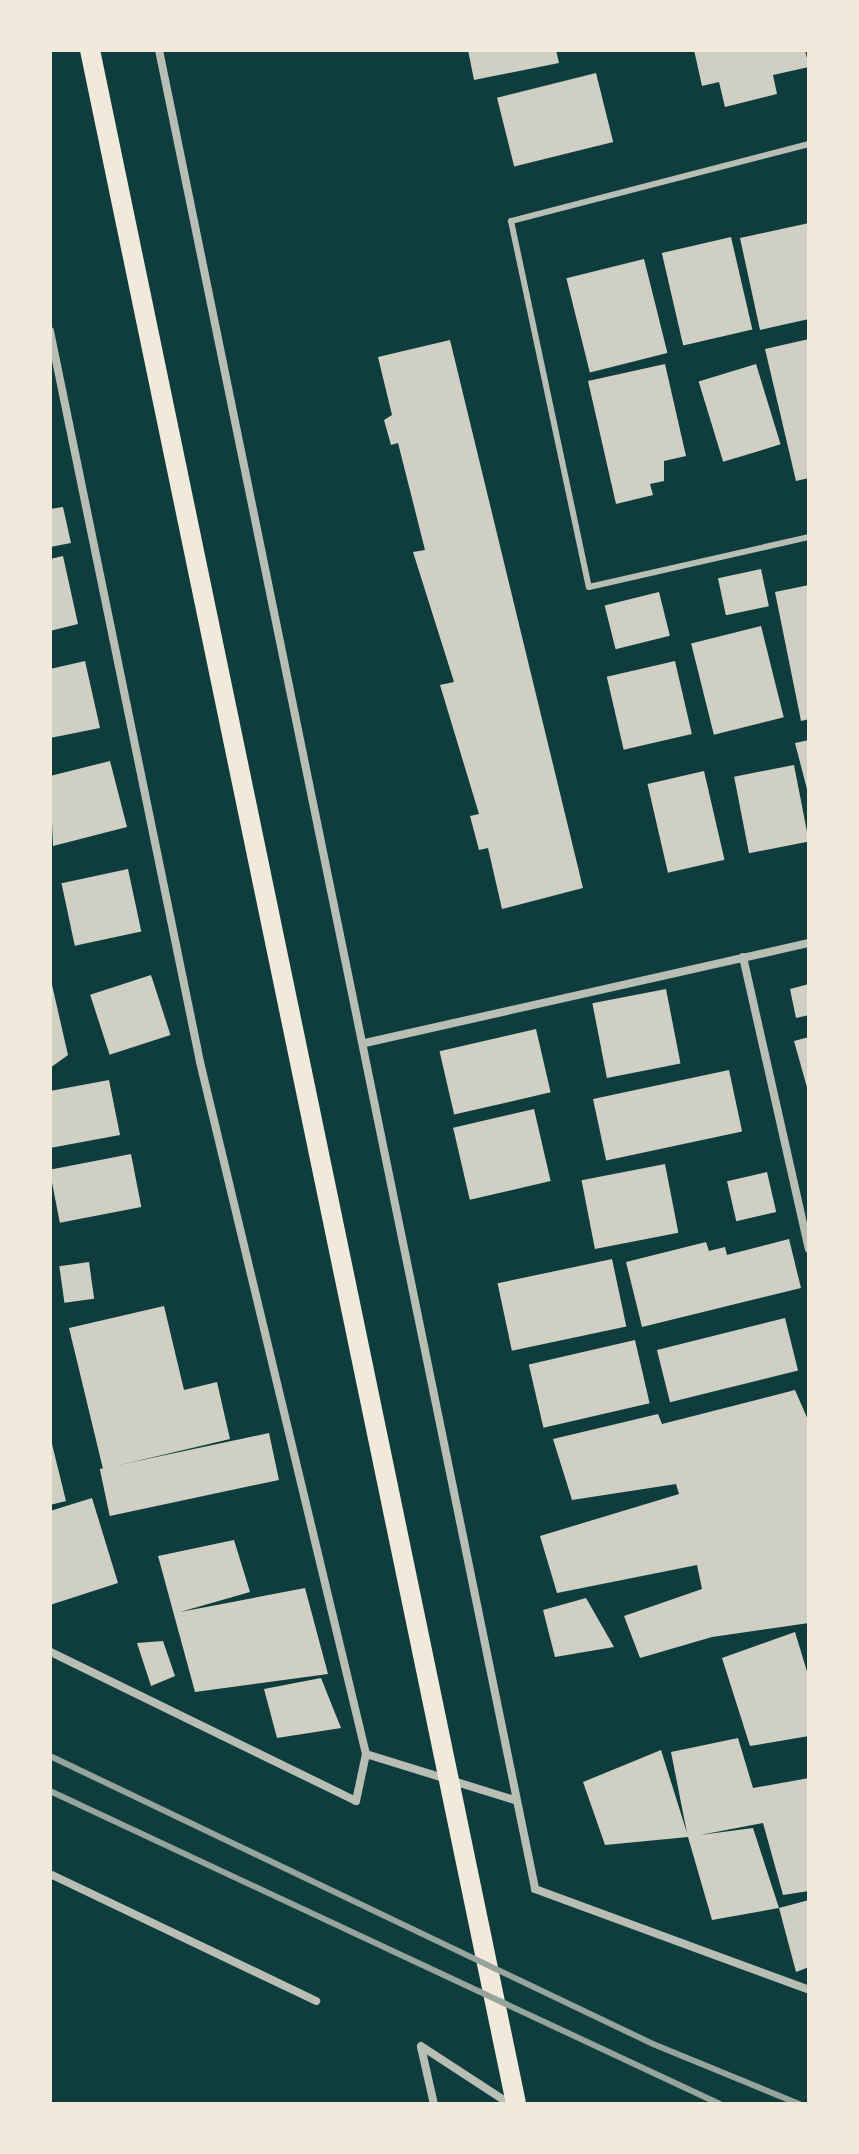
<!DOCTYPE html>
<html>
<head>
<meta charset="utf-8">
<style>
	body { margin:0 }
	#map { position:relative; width:859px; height:2154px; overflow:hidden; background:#0f3d3e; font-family:"PT Sans Narrow",sans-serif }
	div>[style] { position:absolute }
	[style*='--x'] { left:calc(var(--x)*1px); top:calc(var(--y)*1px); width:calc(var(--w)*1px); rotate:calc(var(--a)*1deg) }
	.building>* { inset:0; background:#cfcfc3; transform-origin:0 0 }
	.service>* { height:6px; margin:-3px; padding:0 3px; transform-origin:3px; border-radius:3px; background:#b8beb3 }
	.minor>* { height:8px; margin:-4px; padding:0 4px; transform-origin:4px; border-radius:4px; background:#b8beb3 }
	.primary>* { height:20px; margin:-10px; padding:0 10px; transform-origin:10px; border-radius:10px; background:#f1e9da }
	.rail>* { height:6px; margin:-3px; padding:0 3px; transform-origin:3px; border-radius:3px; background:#97a49c }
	span { translate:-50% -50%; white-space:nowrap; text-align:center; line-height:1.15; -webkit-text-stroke:7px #f1e9da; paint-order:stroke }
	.frame { position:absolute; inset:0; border:52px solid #f1e9da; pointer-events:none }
</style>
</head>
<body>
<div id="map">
	<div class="building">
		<i style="clip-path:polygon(468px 50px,556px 50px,559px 63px,474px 80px)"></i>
		<i style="clip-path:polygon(694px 50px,805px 50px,809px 67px,773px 75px,777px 94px,725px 107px,719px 82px,702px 86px)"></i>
		<i style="left:596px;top:73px;width:71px;height:102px;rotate:76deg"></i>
		<i style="clip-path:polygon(809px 223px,809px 319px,760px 330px,740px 238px)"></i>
		<i style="left:731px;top:237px;width:95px;height:71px;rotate:77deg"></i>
		<i style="left:644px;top:259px;width:97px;height:80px;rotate:76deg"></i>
		<i style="clip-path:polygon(809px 339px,809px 478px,796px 481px,765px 349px)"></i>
		<i style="clip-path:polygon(450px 340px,583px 888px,502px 909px,488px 848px,479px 850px,470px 816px,479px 814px,440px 685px,454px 682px,413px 552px,425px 550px,398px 443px,391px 445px,384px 420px,392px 415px,378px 357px)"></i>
		<i style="clip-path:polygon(665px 364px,686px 456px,664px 461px,664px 481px,650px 484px,653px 495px,616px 504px,588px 381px)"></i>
		<i style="left:756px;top:364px;width:84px;height:60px;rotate:73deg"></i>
		<i style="clip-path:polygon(63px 507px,71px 543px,50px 547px,50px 509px)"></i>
		<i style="clip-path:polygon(63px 556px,78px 624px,50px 631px,50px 559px)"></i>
		<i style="left:761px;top:569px;width:38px;height:44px;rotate:78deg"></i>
		<i style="clip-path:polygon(809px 585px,809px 719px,801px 721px,775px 592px)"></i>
		<i style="left:659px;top:592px;width:45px;height:56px;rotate:76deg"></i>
		<i style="left:761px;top:626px;width:94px;height:72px;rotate:76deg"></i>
		<i style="clip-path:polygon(85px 661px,100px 728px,50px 738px,50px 669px)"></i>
		<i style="left:675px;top:661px;width:75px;height:70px;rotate:77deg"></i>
		<i style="clip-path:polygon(809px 740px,809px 793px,808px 793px,795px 743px)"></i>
		<i style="clip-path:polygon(110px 761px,127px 827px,53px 846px,50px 776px)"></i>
		<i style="left:794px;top:765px;width:78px;height:61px;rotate:79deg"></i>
		<i style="left:704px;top:771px;width:91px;height:58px;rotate:77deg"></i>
		<i style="left:128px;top:869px;width:64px;height:68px;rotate:78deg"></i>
		<i style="left:151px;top:975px;width:63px;height:64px;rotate:72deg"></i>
		<i style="clip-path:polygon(50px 976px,68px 1055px,50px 1068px)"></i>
		<i style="clip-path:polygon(809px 984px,809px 1015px,796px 1018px,790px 989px)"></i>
		<i style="left:666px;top:989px;width:76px;height:75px;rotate:79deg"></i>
		<i style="left:536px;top:1029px;width:65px;height:99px;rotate:77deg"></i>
		<i style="clip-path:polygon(809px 1037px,809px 1091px,808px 1091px,794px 1041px)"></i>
		<i style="left:729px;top:1070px;width:63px;height:139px;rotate:78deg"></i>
		<i style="clip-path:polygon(109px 1080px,120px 1135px,50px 1148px,50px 1091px)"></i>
		<i style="left:534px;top:1109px;width:74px;height:83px;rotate:77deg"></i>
		<i style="left:131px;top:1154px;width:54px;height:83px;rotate:79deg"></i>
		<i style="left:665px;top:1164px;width:70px;height:85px;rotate:79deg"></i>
		<i style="left:767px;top:1172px;width:41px;height:41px;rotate:77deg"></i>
		<i style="clip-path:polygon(789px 1239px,801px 1288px,642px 1327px,626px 1262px,706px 1242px,709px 1251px,725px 1247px,727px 1255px)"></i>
		<i style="left:612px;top:1259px;width:69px;height:117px;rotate:78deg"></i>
		<i style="left:89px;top:1262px;width:37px;height:30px;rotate:82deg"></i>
		<i style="clip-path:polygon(164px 1306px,184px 1390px,217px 1382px,230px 1439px,103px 1469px,69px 1328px)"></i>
		<i style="left:785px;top:1318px;width:54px;height:132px;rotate:76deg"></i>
		<i style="left:635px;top:1340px;width:65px;height:109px;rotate:77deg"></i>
		<i style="clip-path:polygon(795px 1390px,809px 1422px,809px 1623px,712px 1637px,640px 1658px,624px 1616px,702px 1589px,697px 1565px,557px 1593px,540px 1536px,679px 1494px,676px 1484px,572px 1500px,553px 1439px,658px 1414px,662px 1424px)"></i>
		<i style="left:269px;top:1433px;width:48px;height:173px;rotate:78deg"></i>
		<i style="clip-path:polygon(50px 1436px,66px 1501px,50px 1505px)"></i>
		<i style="clip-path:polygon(92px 1498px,118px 1583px,50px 1605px,50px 1511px)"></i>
		<i style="clip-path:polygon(234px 1540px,250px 1592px,180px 1612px,305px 1588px,328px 1674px,195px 1692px,158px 1556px)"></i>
		<i style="clip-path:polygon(586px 1598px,614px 1647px,555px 1657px,543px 1610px)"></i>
		<i style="clip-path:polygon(795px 1632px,809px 1678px,809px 1736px,750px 1746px,722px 1658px)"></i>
		<i style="clip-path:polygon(163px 1641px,175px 1676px,151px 1686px,137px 1643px)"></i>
		<i style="clip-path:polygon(321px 1678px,341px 1728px,277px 1738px,264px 1689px)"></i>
		<i style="clip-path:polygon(738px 1738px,753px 1788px,809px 1778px,809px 1891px,783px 1895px,763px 1823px,700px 1835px,753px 1828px,779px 1908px,712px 1920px,688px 1837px,605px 1845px,583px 1782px,661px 1750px,687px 1833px,671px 1752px)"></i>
		<i style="clip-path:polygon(809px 1900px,809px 1967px,796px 1972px,779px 1908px)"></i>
	</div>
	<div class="service">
		<i style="--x:809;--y:144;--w:308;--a:165.5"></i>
		<i style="--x:511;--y:221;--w:374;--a:78"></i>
		<i style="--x:589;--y:587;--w:226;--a:-12.8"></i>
	</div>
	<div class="minor">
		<i style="--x:159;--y:50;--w:1877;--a:78.44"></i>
		<i style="--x:535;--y:1889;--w:292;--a:20.2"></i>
		<i style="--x:50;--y:331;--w:746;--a:78.4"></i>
		<i style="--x:200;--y:1062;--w:712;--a:76.51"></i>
		<i style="--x:366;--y:1754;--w:48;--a:102"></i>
		<i style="--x:356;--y:1801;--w:340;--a:-154"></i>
		<i style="--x:743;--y:957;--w:299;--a:77.3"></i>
		<i style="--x:365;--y:1043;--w:455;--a:-12.7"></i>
		<i style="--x:366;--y:1754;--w:156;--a:17.2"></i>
		<i style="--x:50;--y:1874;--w:295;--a:25.5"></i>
		<i style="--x:421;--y:2046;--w:106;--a:33.1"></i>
		<i style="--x:421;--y:2047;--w:58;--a:77.2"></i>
	</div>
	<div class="primary">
		<i style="--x:90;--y:50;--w:2098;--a:78.28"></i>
	</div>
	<div class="rail">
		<i style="--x:50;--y:1756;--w:668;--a:25.53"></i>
		<i style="--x:653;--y:2044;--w:158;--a:22.3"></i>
		<i style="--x:50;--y:1791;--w:740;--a:25.04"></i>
	</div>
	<div class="frame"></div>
</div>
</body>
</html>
